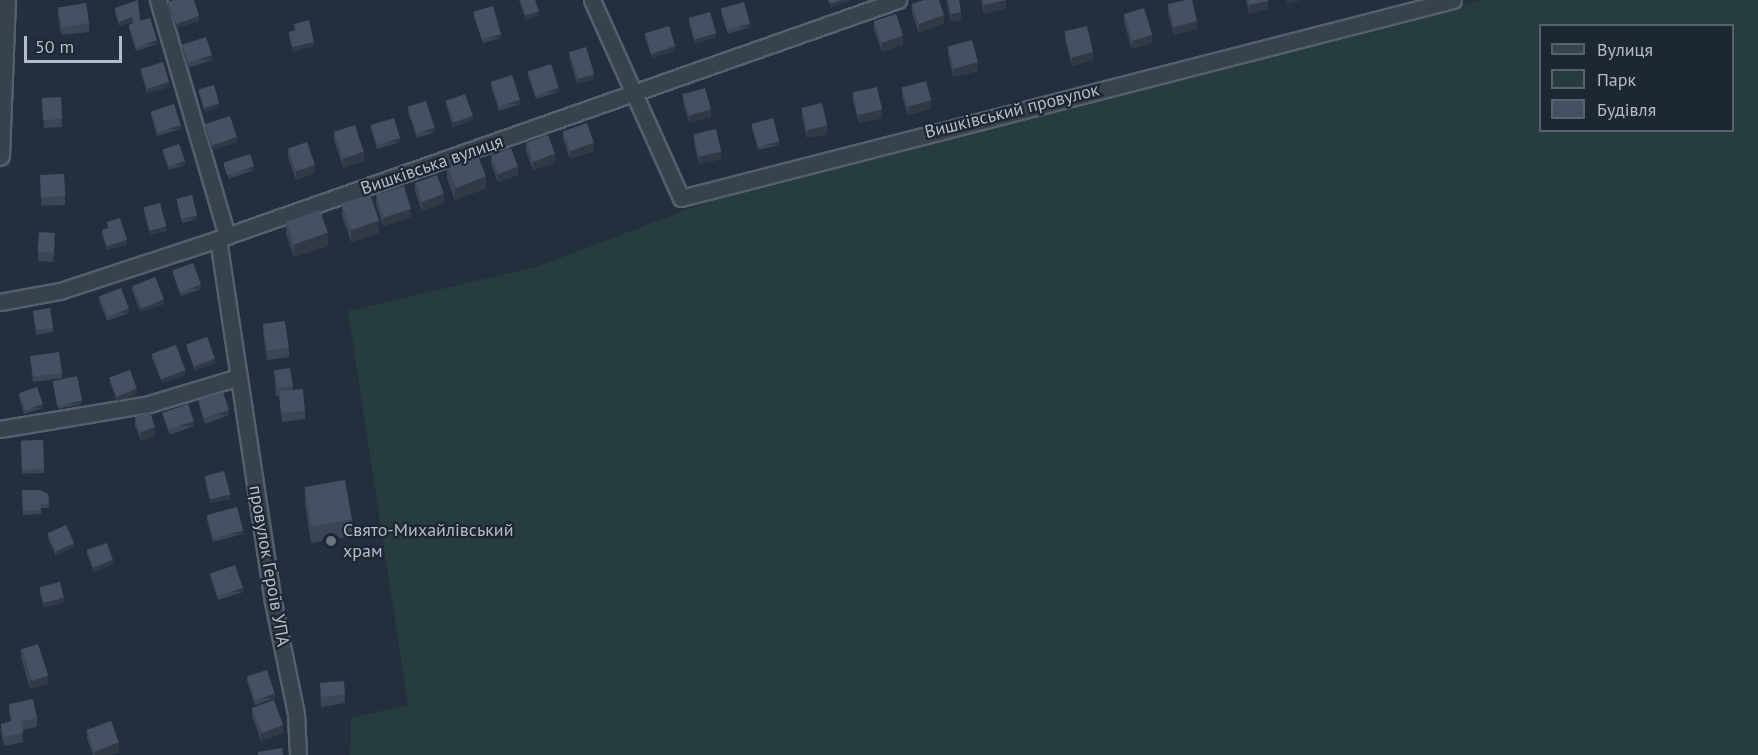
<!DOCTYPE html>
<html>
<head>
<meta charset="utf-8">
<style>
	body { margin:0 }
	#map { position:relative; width:1758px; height:755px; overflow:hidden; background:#242f3e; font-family:"PT Sans",sans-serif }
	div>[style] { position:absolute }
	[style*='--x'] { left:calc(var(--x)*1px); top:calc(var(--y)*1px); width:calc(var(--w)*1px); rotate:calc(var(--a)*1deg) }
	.green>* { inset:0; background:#263c3f }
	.roads { filter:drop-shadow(2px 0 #565f6c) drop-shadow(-2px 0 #565f6c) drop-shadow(0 2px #565f6c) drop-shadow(0 -2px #565f6c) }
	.minor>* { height:15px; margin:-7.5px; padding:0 7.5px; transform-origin:7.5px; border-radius:7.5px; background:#38414e }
	.tertiary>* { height:18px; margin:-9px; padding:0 9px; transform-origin:9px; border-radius:9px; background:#38414e }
	.wall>* { inset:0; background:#3b4654; transform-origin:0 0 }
	.shaded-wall>* { inset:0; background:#303945; transform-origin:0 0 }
	.building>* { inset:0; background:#455162; transform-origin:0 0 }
	.dots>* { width:16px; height:16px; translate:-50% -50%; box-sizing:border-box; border:3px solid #1d2633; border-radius:50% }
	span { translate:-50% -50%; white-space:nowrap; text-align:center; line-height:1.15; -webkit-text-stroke:4.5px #1d2633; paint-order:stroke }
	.street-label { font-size:18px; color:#b4bcc9 }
	.poi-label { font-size:18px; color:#b4bcc9 }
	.left { translate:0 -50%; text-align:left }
	.legend { position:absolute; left:1539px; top:24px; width:195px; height:108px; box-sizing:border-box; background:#1d2633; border:2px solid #59626f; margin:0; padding:8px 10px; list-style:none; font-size:18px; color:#b4bcc9 }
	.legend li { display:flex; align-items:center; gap:12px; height:30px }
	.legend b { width:30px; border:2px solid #59626f }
	.scale { position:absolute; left:24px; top:36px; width:98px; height:27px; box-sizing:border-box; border:3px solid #b4bcc9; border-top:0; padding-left:8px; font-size:18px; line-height:21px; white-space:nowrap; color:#b4bcc9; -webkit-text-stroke:4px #1d2633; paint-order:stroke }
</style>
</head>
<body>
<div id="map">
	<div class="green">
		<i style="clip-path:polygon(evenodd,1482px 0,1758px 0,1758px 755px,350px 755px,351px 718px,408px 705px,348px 311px,536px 267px,726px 195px,1482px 0,1540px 26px,1732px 26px,1732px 130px,1540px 130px,1540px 26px)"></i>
	</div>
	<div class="roads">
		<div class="minor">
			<i style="--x:158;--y:0;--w:246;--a:73.7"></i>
			<i style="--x:592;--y:0;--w:217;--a:65.8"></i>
			<i style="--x:681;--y:198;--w:797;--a:-14.38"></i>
			<i style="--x:218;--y:239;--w:362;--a:81.4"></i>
			<i style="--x:272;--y:597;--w:119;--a:78.4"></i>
			<i style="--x:296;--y:714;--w:41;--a:87.2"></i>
			<i style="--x:0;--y:302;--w:61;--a:-10.4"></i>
			<i style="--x:60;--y:291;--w:166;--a:-18.2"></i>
			<i style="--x:218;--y:239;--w:721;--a:-19.37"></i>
			<i style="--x:0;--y:429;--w:151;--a:-9.5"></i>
			<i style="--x:149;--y:404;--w:94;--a:-16.7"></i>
		</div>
		<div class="tertiary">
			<i style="--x:0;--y:156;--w:156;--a:-87.8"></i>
		</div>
	</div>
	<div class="wall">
		<i style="clip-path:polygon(519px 0,535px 0,539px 15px,526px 20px)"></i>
		<i style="clip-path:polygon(946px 0,959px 0,961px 20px,951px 22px)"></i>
		<i style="clip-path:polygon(981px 0,1006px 0,1006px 8px,984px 14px)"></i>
		<i style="clip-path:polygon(1246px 0,1268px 0,1268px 9px,1249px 14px)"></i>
		<i style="clip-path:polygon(168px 2px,199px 21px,176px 28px,168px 6px)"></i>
		<i style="clip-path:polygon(912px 4px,944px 23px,919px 33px,912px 13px)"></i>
		<i style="clip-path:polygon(1168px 4px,1197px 29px,1174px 35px,1168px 13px)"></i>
		<i style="clip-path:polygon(58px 7px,89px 23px,89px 32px,61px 35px,58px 15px)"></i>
		<i style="clip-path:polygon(115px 8px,140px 21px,157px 44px,136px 51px,129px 29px,129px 25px,133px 24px,132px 22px,119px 26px,115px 12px)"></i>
		<i style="clip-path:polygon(721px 9px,750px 27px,728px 34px,721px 13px)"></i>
		<i style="clip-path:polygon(474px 12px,501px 38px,483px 43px,474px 17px)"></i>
		<i style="clip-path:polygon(1124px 14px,1152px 43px,1132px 49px,1124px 22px)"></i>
		<i style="clip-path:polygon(689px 18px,716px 37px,695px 44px,689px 23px)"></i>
		<i style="clip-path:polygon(874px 21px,903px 45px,882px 52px,874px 30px)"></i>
		<i style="clip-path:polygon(294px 24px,314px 46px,293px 52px,289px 37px,289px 32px,295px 31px)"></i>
		<i style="clip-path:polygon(1065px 31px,1093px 60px,1072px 66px,1065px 40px)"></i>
		<i style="clip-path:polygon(645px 34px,675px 51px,652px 58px,645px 38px)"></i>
		<i style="clip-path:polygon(182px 45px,212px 60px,188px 68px,182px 49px)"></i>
		<i style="clip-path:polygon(948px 46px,978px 71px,953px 77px,948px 54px)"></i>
		<i style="clip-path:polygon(569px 51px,594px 79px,577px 84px,569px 56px)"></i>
		<i style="clip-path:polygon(141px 69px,169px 87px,147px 93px,141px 73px)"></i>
		<i style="clip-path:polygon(528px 71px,559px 92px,536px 99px,528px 76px)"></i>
		<i style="clip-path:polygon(491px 82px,520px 104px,499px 111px,491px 86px)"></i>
		<i style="clip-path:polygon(902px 87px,931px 109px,908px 115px,902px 96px)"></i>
		<i style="clip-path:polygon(199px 90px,219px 107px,205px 112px,199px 94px)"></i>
		<i style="clip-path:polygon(853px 92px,882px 118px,859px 123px,853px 101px)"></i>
		<i style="clip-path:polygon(683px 93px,711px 117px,689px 123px,683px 101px)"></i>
		<i style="clip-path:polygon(42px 98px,62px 119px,62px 127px,44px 128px)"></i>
		<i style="clip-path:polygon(446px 100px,473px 120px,453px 127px,446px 105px)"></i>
		<i style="clip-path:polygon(408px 107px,435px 132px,417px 138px,408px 112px)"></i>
		<i style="clip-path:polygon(802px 108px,827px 134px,807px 138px,802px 117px)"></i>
		<i style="clip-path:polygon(151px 111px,181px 129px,157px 136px,151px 115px)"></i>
		<i style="clip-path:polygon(205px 124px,237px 142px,212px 150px,205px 128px)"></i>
		<i style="clip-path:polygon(752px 124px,779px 145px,758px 150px,752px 128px)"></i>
		<i style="clip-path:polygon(371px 125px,400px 142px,377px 149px,371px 129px)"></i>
		<i style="clip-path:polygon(563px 130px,594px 151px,570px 159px,563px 139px)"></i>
		<i style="clip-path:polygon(334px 132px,364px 161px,343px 167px,334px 140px)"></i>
		<i style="clip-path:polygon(694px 135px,721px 159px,699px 164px,694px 143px)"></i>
		<i style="clip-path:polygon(526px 143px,555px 163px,533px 170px,526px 151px)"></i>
		<i style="clip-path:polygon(163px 149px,185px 165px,169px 170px,163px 154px)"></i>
		<i style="clip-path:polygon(288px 149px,315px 173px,296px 180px,288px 157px)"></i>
		<i style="clip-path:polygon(491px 155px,518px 175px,498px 182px,491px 164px)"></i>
		<i style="clip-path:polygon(224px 163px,254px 170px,229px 179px,224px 167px)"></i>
		<i style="clip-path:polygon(447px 165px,486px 188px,455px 200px,447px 178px)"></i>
		<i style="left:64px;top:174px;width:31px;height:24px;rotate:88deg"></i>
		<i style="clip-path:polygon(415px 183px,444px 203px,422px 211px,415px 191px)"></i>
		<i style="clip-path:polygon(376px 195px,411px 217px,383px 226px,376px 204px)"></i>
		<i style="clip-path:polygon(177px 199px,197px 219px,182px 223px,177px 203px)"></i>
		<i style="clip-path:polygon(342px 204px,379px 233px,351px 242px,342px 216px)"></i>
		<i style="clip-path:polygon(144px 208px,166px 231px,150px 235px,144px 212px)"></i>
		<i style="clip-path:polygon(286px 221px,328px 246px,294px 257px,286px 234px)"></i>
		<i style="clip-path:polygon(107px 222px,127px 245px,107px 250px,102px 234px,102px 230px,108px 228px)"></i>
		<i style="clip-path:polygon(55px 241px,53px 262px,38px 261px,38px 252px)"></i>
		<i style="clip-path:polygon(173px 271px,201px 289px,181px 296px,173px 275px)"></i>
		<i style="clip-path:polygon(132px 285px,164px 304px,140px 312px,132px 290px)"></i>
		<i style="clip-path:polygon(99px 296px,129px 313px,107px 321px,99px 300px)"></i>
		<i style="clip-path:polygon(33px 311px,53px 328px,53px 332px,36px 335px)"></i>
		<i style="clip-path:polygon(263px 324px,289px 348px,289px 357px,267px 360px,263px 333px)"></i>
		<i style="clip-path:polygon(187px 345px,215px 363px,195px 371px,187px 349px)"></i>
		<i style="clip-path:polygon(152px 353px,185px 375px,162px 383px,152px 358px)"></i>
		<i style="clip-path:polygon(30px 356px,62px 373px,62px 378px,33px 382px)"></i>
		<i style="clip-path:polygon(274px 370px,293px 386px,293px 391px,305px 411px,305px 419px,282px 422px,279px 396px,276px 396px)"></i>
		<i style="clip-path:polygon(110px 378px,137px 394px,117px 401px,110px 382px)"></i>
		<i style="clip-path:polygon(53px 381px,82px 404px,58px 409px,53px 386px)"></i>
		<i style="clip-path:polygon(19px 393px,43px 408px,24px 414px,19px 397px)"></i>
		<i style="clip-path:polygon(199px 401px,229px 415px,205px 424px,199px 405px)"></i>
		<i style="clip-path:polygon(163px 413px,194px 426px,170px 435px,163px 417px)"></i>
		<i style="clip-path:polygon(135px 417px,155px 436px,141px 441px,135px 426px)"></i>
		<i style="left:43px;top:440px;width:33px;height:22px;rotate:88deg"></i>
		<i style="clip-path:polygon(205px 476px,230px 499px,210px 503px,205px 480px)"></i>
		<i style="clip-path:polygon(305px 487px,352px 519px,352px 536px,311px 543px,305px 504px)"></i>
		<i style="clip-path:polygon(22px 490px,48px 494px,49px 508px,41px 508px,41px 514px,23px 515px)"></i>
		<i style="clip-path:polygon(207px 515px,243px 534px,213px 542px,207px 520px)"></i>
		<i style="clip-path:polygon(48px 533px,74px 547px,56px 556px,48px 538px)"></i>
		<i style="clip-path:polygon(87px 550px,113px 564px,94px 572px,87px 554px)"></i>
		<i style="clip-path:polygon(210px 573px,243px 592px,218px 600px,210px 577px)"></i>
		<i style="clip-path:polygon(40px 588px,64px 602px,44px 608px,40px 593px)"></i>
		<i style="clip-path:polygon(21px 648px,48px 684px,30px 689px,21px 657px)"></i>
		<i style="clip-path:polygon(247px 677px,275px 698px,255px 705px,247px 681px)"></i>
		<i style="clip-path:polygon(320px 684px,345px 695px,345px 703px,321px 707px)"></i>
		<i style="clip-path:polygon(9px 704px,37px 718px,37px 727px,22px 730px,23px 742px,4px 746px,1px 732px,1px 724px,11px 722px,9px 712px)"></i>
		<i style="clip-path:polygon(252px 707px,283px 733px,261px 741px,252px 716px)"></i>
		<i style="clip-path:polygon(87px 730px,119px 752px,110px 755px,93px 755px,87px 739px)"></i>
	</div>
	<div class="shaded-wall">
		<i style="clip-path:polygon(842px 0,851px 0,851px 1px,830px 8px,830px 4px)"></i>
		<i style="clip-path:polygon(1006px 0,1006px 8px,984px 14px,984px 5px)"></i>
		<i style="clip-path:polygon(1287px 0,1302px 0,1287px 4px)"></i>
		<i style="clip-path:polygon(1268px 1px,1268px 9px,1249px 14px,1249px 5px)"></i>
		<i style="clip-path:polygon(539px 11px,539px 15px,526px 20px,526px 15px)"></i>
		<i style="clip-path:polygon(961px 12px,961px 20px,951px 22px,951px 14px)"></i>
		<i style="clip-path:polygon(944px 15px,944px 23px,919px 33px,919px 24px)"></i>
		<i style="clip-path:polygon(199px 16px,199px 21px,176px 28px,176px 24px)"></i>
		<i style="clip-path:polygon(132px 17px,132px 22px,119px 26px,119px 22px)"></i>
		<i style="clip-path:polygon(1197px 21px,1197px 29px,1174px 35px,1174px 27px)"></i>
		<i style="left:750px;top:23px;width:4px;height:23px;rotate:90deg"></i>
		<i style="clip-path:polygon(716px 33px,716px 37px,695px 44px,695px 39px)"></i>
		<i style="left:501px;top:34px;width:4px;height:19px;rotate:90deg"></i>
		<i style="clip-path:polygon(1152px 35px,1152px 43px,1132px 49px,1132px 41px)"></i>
		<i style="clip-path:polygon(903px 36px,903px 45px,882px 52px,882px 43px)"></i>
		<i style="left:157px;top:40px;width:4px;height:22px;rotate:90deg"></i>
		<i style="clip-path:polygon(314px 42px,314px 46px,293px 52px,293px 47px)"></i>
		<i style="clip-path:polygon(675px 46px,675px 51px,652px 58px,652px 54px)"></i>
		<i style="clip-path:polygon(1093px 52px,1093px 60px,1072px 66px,1072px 57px)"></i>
		<i style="left:212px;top:55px;width:5px;height:25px;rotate:90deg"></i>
		<i style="clip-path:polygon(978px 62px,978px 71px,953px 77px,953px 68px)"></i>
		<i style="clip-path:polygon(594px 74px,594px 79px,577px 84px,577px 79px)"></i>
		<i style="clip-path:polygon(169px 82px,169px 87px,147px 93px,147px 89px)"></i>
		<i style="left:559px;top:88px;width:4px;height:24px;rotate:90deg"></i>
		<i style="left:520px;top:100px;width:4px;height:22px;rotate:90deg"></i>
		<i style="clip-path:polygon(931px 100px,931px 109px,908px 115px,908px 106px)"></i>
		<i style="clip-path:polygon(219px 103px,219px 107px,205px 112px,205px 108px)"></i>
		<i style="clip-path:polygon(711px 109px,711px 117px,689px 123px,689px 114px)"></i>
		<i style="clip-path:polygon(882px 109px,882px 118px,859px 123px,859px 115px)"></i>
		<i style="clip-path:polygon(473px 116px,473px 120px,453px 127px,453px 122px)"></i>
		<i style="left:181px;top:125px;width:4px;height:25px;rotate:90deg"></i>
		<i style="clip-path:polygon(827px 125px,827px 134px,807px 138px,807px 130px)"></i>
		<i style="left:435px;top:128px;width:4px;height:19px;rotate:90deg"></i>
		<i style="clip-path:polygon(237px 137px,237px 142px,212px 150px,212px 146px)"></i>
		<i style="left:400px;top:138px;width:4px;height:24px;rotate:90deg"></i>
		<i style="left:779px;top:141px;width:4px;height:22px;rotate:90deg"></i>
		<i style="clip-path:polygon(594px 143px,594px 151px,570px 159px,570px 150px)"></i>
		<i style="clip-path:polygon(721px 151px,721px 159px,699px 164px,699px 156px)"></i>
		<i style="clip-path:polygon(364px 152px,364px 161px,343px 167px,343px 159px)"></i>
		<i style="clip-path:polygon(555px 154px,555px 163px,533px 170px,533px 162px)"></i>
		<i style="left:185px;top:161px;width:4px;height:17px;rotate:90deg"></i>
		<i style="clip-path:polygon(315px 165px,315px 173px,296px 180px,296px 171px)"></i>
		<i style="left:254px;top:166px;width:4px;height:27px;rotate:90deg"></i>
		<i style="clip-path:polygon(518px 167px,518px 175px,498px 182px,498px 174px)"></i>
		<i style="clip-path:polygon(486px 176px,486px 188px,455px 200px,455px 188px)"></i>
		<i style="clip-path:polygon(444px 194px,444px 203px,422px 211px,422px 202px)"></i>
		<i style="clip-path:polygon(411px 209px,411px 217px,383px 226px,383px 218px)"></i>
		<i style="left:197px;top:215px;width:4px;height:16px;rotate:90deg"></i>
		<i style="clip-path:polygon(379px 220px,379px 233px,351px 242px,351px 230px)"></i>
		<i style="clip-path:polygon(166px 226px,166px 231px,150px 235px,150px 231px)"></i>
		<i style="clip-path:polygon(328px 233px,328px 246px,294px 257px,294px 244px)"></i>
		<i style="clip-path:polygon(127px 240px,127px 245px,107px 250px,107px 246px)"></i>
		<i style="left:201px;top:285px;width:4px;height:21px;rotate:90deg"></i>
		<i style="clip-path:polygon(164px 299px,164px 304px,140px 312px,140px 308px)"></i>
		<i style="left:129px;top:309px;width:4px;height:23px;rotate:90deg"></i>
		<i style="clip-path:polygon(215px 359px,215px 363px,195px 371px,195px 366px)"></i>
		<i style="clip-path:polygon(185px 370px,185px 375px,162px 383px,162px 379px)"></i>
		<i style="clip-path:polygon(137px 389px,137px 394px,117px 401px,117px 397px)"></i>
		<i style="left:82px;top:400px;width:4px;height:25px;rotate:90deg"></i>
		<i style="left:43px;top:404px;width:4px;height:20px;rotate:90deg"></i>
		<i style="left:229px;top:410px;width:5px;height:26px;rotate:90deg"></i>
		<i style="left:194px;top:421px;width:5px;height:26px;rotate:90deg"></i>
		<i style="clip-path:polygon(155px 427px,155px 436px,141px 441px,141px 433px)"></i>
		<i style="clip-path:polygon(230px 494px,230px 499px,210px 503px,210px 499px)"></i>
		<i style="left:243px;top:530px;width:4px;height:31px;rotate:90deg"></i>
		<i style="clip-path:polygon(74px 543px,74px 547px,56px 556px,56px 551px)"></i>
		<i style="clip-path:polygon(113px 560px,113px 564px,94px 572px,94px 568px)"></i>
		<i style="left:243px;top:588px;width:4px;height:26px;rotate:90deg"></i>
		<i style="clip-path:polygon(64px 598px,64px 602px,44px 608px,44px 603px)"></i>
		<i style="clip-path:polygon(48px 675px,48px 684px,30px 689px,30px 680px)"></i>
		<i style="left:275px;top:694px;width:4px;height:21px;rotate:90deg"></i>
		<i style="clip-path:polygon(283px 725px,283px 733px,261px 741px,261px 732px)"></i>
		<i style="clip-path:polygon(119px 743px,119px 752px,110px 755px,95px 755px,95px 752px)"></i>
	</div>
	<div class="building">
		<i style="clip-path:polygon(138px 0,140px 21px,150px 18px,157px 40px,136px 47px,129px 25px,134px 23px,132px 17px,119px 22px,115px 8px)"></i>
		<i style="clip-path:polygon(174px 0,194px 0,199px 16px,176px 24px,168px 2px)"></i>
		<i style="clip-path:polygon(520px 0,535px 0,539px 11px,526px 15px)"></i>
		<i style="clip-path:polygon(828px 0,842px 0,830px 4px)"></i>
		<i style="clip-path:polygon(924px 0,939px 0,944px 15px,919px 24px,912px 4px)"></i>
		<i style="clip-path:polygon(948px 0,959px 0,961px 12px,951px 14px)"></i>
		<i style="clip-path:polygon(983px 0,1006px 0,984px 5px)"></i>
		<i style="clip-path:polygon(1186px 0,1192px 0,1197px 21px,1174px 27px,1168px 4px)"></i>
		<i style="clip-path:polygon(1248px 0,1268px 0,1268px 1px,1249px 5px)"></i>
		<i style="left:744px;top:2px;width:22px;height:24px;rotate:74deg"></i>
		<i style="left:86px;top:3px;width:20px;height:28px;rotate:81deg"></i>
		<i style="left:493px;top:6px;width:29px;height:20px;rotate:74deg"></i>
		<i style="left:1144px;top:8px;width:28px;height:21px;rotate:73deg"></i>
		<i style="left:710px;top:12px;width:22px;height:22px;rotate:74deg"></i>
		<i style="left:896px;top:14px;width:23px;height:23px;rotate:72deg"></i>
		<i style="clip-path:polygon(309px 20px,314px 42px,293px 47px,289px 32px,296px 30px,294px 24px)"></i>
		<i style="left:669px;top:26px;width:21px;height:25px;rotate:73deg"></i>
		<i style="left:1087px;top:26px;width:27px;height:23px;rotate:77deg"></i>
		<i style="left:206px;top:37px;width:19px;height:25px;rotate:72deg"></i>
		<i style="left:972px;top:40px;width:23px;height:25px;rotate:75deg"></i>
		<i style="left:586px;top:47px;width:28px;height:17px;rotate:73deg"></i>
		<i style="left:163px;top:62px;width:21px;height:23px;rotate:73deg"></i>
		<i style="left:551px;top:64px;width:25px;height:24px;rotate:72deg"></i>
		<i style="left:512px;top:75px;width:26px;height:22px;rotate:72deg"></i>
		<i style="left:926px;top:81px;width:20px;height:25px;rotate:75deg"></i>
		<i style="left:214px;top:85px;width:19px;height:16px;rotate:74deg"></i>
		<i style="left:877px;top:87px;width:23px;height:25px;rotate:77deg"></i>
		<i style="left:705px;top:88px;width:22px;height:23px;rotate:74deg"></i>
		<i style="left:465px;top:94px;width:23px;height:20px;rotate:70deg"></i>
		<i style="left:61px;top:97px;width:22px;height:19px;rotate:87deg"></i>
		<i style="left:426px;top:101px;width:28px;height:19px;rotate:72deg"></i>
		<i style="left:822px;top:103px;width:23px;height:21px;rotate:77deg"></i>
		<i style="left:174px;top:104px;width:22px;height:24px;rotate:72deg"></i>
		<i style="left:230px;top:116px;width:22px;height:26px;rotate:72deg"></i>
		<i style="left:394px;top:118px;width:21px;height:24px;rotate:73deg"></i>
		<i style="left:773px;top:118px;width:24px;height:22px;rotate:75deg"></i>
		<i style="left:587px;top:123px;width:21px;height:25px;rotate:71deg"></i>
		<i style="left:355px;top:125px;width:28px;height:22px;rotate:72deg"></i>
		<i style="left:716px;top:129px;width:23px;height:23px;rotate:77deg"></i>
		<i style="left:548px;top:135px;width:20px;height:23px;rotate:70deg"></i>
		<i style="left:307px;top:142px;width:24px;height:20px;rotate:71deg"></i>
		<i style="left:179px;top:144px;width:18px;height:17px;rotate:71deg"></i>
		<i style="left:511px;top:148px;width:20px;height:21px;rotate:70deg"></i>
		<i style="left:250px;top:154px;width:13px;height:28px;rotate:72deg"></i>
		<i style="left:477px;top:154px;width:24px;height:32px;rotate:68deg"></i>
		<i style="left:64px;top:174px;width:22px;height:24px;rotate:87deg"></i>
		<i style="left:437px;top:175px;width:20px;height:23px;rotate:70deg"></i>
		<i style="left:404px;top:186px;width:24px;height:29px;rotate:73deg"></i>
		<i style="left:370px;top:194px;width:28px;height:30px;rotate:71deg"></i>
		<i style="left:192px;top:195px;width:21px;height:16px;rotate:76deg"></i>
		<i style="left:160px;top:203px;width:24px;height:17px;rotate:75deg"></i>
		<i style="left:320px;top:210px;width:24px;height:36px;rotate:71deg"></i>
		<i style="clip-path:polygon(120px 218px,127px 240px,107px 246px,102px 230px,109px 228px,107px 222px)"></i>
		<i style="left:39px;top:232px;width:16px;height:20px;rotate:4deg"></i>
		<i style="left:193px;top:263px;width:23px;height:22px;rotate:70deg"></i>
		<i style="left:155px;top:277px;width:24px;height:24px;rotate:68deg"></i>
		<i style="left:121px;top:288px;width:22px;height:23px;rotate:69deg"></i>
		<i style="left:50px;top:308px;width:20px;height:17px;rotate:81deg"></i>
		<i style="left:285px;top:321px;width:27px;height:22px;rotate:82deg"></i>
		<i style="left:207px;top:337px;width:23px;height:22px;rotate:70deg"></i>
		<i style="left:176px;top:345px;width:27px;height:25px;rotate:70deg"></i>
		<i style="left:59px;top:352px;width:21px;height:29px;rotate:82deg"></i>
		<i style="left:290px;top:368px;width:18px;height:16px;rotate:81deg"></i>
		<i style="left:130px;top:370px;width:20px;height:22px;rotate:70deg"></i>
		<i style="left:77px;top:376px;width:25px;height:25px;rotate:78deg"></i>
		<i style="left:37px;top:387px;width:18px;height:19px;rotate:71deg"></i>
		<i style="left:303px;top:389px;width:22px;height:24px;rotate:85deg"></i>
		<i style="left:223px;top:392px;width:19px;height:26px;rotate:72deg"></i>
		<i style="left:188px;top:404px;width:18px;height:27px;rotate:71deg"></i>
		<i style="left:150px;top:412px;width:16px;height:16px;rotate:72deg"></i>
		<i style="left:43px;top:440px;width:29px;height:22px;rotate:88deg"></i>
		<i style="left:224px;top:471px;width:24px;height:20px;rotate:75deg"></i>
		<i style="left:345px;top:480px;width:40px;height:41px;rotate:80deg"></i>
		<i style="clip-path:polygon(22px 490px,40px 490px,48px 494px,49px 503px,41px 504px,41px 510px,23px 511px)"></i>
		<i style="left:237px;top:507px;width:24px;height:31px;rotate:75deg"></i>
		<i style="left:66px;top:525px;width:20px;height:20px;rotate:66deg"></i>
		<i style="left:107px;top:543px;width:18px;height:21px;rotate:71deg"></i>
		<i style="left:235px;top:565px;width:24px;height:26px;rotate:71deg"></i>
		<i style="left:60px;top:582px;width:16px;height:21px;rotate:76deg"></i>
		<i style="left:38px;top:644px;width:33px;height:17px;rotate:72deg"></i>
		<i style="left:267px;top:670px;width:25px;height:21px;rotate:72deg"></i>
		<i style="left:344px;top:681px;width:14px;height:24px;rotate:86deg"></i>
		<i style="clip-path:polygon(33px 699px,37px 718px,21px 721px,23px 733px,4px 737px,1px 724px,12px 721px,9px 704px)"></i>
		<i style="left:274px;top:700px;width:27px;height:23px;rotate:70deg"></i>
		<i style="left:111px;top:721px;width:23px;height:26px;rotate:70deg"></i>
		<i style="clip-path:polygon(282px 748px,283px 755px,258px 755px,258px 752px)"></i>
	</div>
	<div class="dots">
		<i style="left:331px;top:541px;background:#6b7280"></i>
	</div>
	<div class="street-label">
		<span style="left:1012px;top:111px;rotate:-14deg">Вишківський провулок</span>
		<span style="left:432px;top:165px;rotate:-19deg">Вишківська вулиця</span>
		<span style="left:269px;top:566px;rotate:80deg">провулок Героїв УПА</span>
	</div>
	<div class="poi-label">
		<span class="left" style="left:343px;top:541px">Свято-Михайлівський<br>храм</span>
	</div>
	<ul class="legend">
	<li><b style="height:8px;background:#38414e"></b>Вулиця</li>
	<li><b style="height:16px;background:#263c3f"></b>Парк</li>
	<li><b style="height:16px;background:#455162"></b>Будівля</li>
	</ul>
	<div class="scale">50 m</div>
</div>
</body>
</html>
